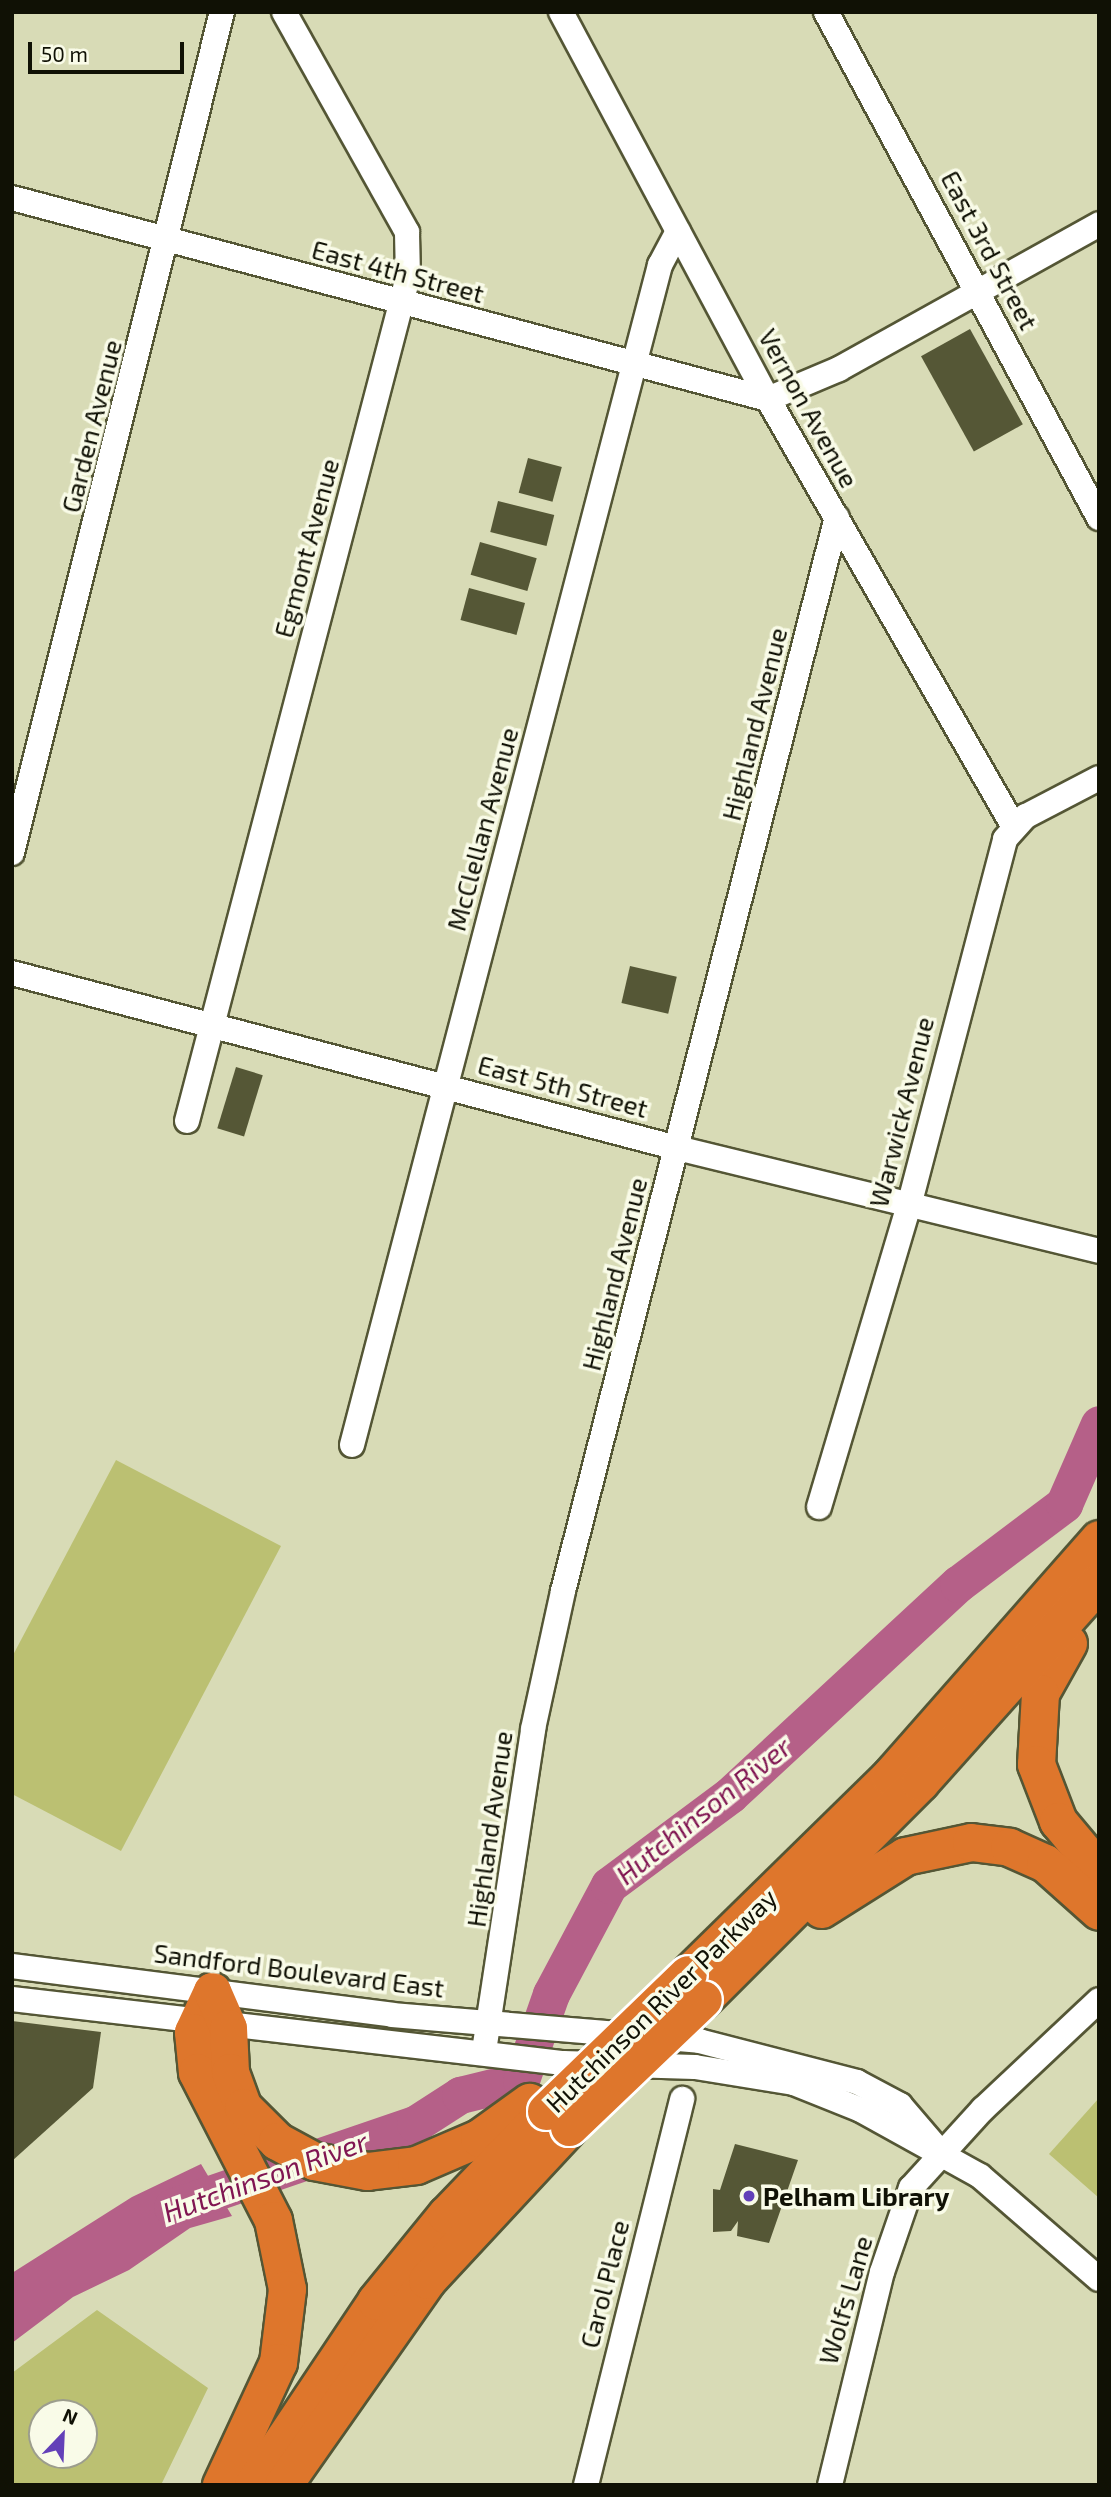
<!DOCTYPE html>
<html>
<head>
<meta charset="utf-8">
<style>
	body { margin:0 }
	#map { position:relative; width:1111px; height:2497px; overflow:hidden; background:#d8dbb6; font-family:"Exo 2",sans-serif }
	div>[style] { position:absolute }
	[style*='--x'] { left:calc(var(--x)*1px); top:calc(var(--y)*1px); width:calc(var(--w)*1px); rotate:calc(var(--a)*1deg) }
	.green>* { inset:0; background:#bbc072 }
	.water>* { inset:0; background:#b56088 }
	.river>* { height:37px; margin:-18.5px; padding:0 18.5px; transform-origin:18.5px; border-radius:18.5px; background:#b56088 }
	.building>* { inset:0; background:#555736; transform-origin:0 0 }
	.roads { filter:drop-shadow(2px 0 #545635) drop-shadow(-2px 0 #545635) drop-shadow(0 2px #545635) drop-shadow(0 -2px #545635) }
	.minor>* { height:24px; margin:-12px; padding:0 12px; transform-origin:12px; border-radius:12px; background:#fff }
	.highway>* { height:37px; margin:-18.5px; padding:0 18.5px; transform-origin:18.5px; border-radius:18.5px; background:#de762c }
	.bridges { filter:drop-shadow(2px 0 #fff) drop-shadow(-2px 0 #fff) drop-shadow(0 2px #fff) drop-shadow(0 -2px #fff) }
	.highway-bridge>* { height:37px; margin:-18.5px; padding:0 18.5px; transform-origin:18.5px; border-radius:18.5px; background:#de762c }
	.dots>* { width:19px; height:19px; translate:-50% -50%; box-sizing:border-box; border:4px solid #f9fbe8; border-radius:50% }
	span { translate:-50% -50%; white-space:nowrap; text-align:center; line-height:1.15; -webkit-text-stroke:7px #f9fbe8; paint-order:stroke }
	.street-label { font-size:26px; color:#101105 }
	.poi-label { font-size:26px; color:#101105; font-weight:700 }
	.left { translate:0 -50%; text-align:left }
	.water-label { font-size:28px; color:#801652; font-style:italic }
	.frame { position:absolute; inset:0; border:14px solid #101105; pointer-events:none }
	.north { position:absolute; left:28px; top:2399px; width:70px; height:70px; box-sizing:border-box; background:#f9fbe8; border:2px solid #9c9d8d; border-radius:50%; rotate:23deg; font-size:19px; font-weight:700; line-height:28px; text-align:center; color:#101105 }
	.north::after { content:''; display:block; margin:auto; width:24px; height:32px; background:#6340b8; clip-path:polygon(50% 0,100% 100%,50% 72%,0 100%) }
	.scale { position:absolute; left:28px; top:42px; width:156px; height:32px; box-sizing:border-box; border:4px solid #101105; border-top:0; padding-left:9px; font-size:21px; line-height:24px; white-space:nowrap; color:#101105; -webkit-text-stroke:5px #f9fbe8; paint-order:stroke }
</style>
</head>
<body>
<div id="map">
	<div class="green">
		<i style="clip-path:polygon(116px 1460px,281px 1546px,121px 1851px,12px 1794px,12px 1657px)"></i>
		<i style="clip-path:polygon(1099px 2098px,1099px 2198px,1049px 2154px)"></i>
		<i style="clip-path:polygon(evenodd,97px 2310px,208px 2388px,161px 2485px,12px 2485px,12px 2373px,97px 2310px,42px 2413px,84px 2413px,84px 2455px,42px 2455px,42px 2413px)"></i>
	</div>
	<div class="water">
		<i style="clip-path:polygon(201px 2164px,232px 2216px,190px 2228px,129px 2270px,73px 2297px,12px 2343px,12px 2273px,132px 2197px)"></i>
	</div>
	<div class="river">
		<i style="--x:172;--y:2207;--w:257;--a:-18.9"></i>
		<i style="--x:415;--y:2124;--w:54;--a:-32.8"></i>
		<i style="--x:460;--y:2095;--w:63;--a:-13.8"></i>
		<i style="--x:521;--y:2080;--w:91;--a:-70.8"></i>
		<i style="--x:551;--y:1994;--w:123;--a:-62"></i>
		<i style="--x:609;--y:1885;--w:151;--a:-36.6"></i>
		<i style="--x:730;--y:1795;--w:311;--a:-42.8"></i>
		<i style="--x:958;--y:1584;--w:133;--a:-37"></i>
		<i style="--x:1064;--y:1504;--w:87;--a:-66.4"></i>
	</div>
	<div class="building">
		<i style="left:970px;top:329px;width:109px;height:56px;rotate:61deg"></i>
		<i style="left:528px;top:458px;width:35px;height:36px;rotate:15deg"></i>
		<i style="left:498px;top:501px;width:58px;height:32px;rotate:14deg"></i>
		<i style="left:480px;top:542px;width:59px;height:34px;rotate:16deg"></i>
		<i style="left:469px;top:588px;width:58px;height:33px;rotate:15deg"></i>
		<i style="left:630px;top:966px;width:48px;height:38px;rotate:13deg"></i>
		<i style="left:236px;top:1067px;width:28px;height:64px;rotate:17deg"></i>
		<i style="clip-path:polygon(12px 2021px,101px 2032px,93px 2088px,12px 2161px)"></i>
		<i style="clip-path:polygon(735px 2144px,798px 2160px,769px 2243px,737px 2236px,738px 2221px,731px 2231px,713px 2232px,713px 2189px,720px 2190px)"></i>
	</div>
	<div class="roads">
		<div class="minor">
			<i style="--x:561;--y:12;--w:439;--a:61.9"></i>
			<i style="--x:768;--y:399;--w:494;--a:60.1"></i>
			<i style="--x:826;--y:12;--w:575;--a:61.65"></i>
			<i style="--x:12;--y:198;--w:782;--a:14.89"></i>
			<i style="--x:768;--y:399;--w:77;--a:-22.9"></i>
			<i style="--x:839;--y:369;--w:298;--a:-29.1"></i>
			<i style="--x:12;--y:853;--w:867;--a:-75.98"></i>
			<i style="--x:12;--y:973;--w:688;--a:14.74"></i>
			<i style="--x:677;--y:1148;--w:434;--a:13.7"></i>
			<i style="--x:187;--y:1121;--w:872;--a:-75.33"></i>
			<i style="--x:408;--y:277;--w:45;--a:-91.3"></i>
			<i style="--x:407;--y:232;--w:252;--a:-119.2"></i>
			<i style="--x:352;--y:1445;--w:1220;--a:-75.37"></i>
			<i style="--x:660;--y:265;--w:38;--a:-62"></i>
			<i style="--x:819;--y:1507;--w:318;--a:-73.4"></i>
			<i style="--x:910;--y:1202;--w:375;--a:-75.3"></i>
			<i style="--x:1005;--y:839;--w:31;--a:-48"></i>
			<i style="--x:1026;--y:816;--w:82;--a:-27.5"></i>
			<i style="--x:12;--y:1966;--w:383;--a:7.3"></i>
			<i style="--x:392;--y:2015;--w:308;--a:4.8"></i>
			<i style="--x:699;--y:2041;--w:163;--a:14.5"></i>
			<i style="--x:857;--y:2082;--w:49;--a:28.1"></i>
			<i style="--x:900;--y:2105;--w:55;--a:49.4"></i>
			<i style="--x:12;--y:1999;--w:555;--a:6.63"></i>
			<i style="--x:563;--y:2063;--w:132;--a:1.7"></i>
			<i style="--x:695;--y:2067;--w:100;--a:9.2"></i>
			<i style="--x:794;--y:2083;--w:72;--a:21.9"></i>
			<i style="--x:861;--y:2110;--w:136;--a:29"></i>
			<i style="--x:980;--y:2176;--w:157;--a:40.9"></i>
			<i style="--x:484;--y:2051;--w:326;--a:-81.3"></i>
			<i style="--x:533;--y:1729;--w:141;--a:-77.7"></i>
			<i style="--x:563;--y:1591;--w:1108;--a:-75.69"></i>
			<i style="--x:586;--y:2485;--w:398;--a:-76"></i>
			<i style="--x:830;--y:2485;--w:219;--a:-76.3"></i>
			<i style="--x:882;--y:2272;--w:89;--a:-71"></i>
			<i style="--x:911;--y:2188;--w:107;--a:-47.7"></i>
			<i style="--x:983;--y:2109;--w:159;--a:-43.2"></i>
		</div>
		<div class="highway">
			<i style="--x:1068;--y:1643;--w:57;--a:119.2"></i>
			<i style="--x:1040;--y:1693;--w:71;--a:93.2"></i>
			<i style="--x:1036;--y:1764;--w:61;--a:68.9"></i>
			<i style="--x:1058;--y:1821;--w:64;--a:50.1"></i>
			<i style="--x:821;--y:1909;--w:99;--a:-32.2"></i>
			<i style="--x:905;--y:1856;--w:67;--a:-12"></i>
			<i style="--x:971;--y:1842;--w:38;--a:7"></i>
			<i style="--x:1009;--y:1847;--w:39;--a:24"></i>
			<i style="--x:1045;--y:1863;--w:72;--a:41.6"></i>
			<i style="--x:688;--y:1974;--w:283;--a:-44.4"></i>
			<i style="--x:890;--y:1776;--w:316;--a:-48.6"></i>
			<i style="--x:212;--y:1991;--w:45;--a:114.9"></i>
			<i style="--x:193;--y:2032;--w:40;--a:84.3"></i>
			<i style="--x:197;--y:2072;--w:166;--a:62.8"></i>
			<i style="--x:273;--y:2220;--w:70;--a:78.5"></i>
			<i style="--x:287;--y:2289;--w:74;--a:97"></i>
			<i style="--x:278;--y:2362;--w:136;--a:114.9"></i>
			<i style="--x:212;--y:1991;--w:40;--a:66.6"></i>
			<i style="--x:228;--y:2028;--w:44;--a:87.4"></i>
			<i style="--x:230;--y:2072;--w:37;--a:70"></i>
			<i style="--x:243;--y:2107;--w:48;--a:45"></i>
			<i style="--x:277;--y:2141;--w:42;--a:28.4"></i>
			<i style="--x:314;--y:2161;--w:54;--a:10.7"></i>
			<i style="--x:367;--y:2171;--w:49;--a:-7"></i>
			<i style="--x:416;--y:2165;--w:69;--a:-23.2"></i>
			<i style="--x:479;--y:2138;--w:62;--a:-35.8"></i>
			<i style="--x:703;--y:1999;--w:307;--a:-45"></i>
			<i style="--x:920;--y:1782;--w:268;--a:-48.2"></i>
			<i style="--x:253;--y:2485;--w:221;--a:-56.2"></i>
			<i style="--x:376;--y:2301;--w:111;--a:-50.9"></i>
			<i style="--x:446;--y:2215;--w:144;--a:-46.1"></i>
			<i style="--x:283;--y:2485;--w:251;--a:-54.9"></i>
			<i style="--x:427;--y:2280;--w:209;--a:-47.1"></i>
		</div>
	</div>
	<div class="bridges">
		<div class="highway-bridge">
			<i style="--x:546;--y:2111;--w:197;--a:-44"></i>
			<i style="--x:569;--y:2127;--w:185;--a:-43.7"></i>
		</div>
	</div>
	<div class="dots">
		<i style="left:749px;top:2196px;background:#6340b8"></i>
	</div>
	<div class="street-label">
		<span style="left:990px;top:250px;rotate:62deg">East 3rd Street</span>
		<span style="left:398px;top:271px;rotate:15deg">East 4th Street</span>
		<span style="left:809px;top:408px;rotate:61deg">Vernon Avenue</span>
		<span style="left:91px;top:426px;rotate:-76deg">Garden Avenue</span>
		<span style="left:306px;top:548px;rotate:-75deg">Egmont Avenue</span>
		<span style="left:754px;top:724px;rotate:-76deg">Highland Avenue</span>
		<span style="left:482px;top:829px;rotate:-75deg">McClellan Avenue</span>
		<span style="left:563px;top:1086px;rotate:15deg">East 5th Street</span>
		<span style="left:901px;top:1112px;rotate:-76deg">Warwick Avenue</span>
		<span style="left:614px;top:1274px;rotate:-76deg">Highland Avenue</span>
		<span style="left:489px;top:1829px;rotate:-82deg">Highland Avenue</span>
		<span style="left:299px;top:1970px;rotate:7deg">Sandford Boulevard East</span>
		<span style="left:661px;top:2000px;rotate:-44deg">Hutchinson River Parkway</span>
		<span style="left:604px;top:2284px;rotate:-76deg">Carol Place</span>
		<span style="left:845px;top:2300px;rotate:-74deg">Wolfs Lane</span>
	</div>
	<div class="poi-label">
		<span class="left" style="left:763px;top:2196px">Pelham Library</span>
	</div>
	<div class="water-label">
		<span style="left:703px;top:1810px;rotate:-39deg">Hutchinson River</span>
		<span style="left:265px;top:2176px;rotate:-20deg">Hutchinson River</span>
	</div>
	<div class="frame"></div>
	<div class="north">N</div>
	<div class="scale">50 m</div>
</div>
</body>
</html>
